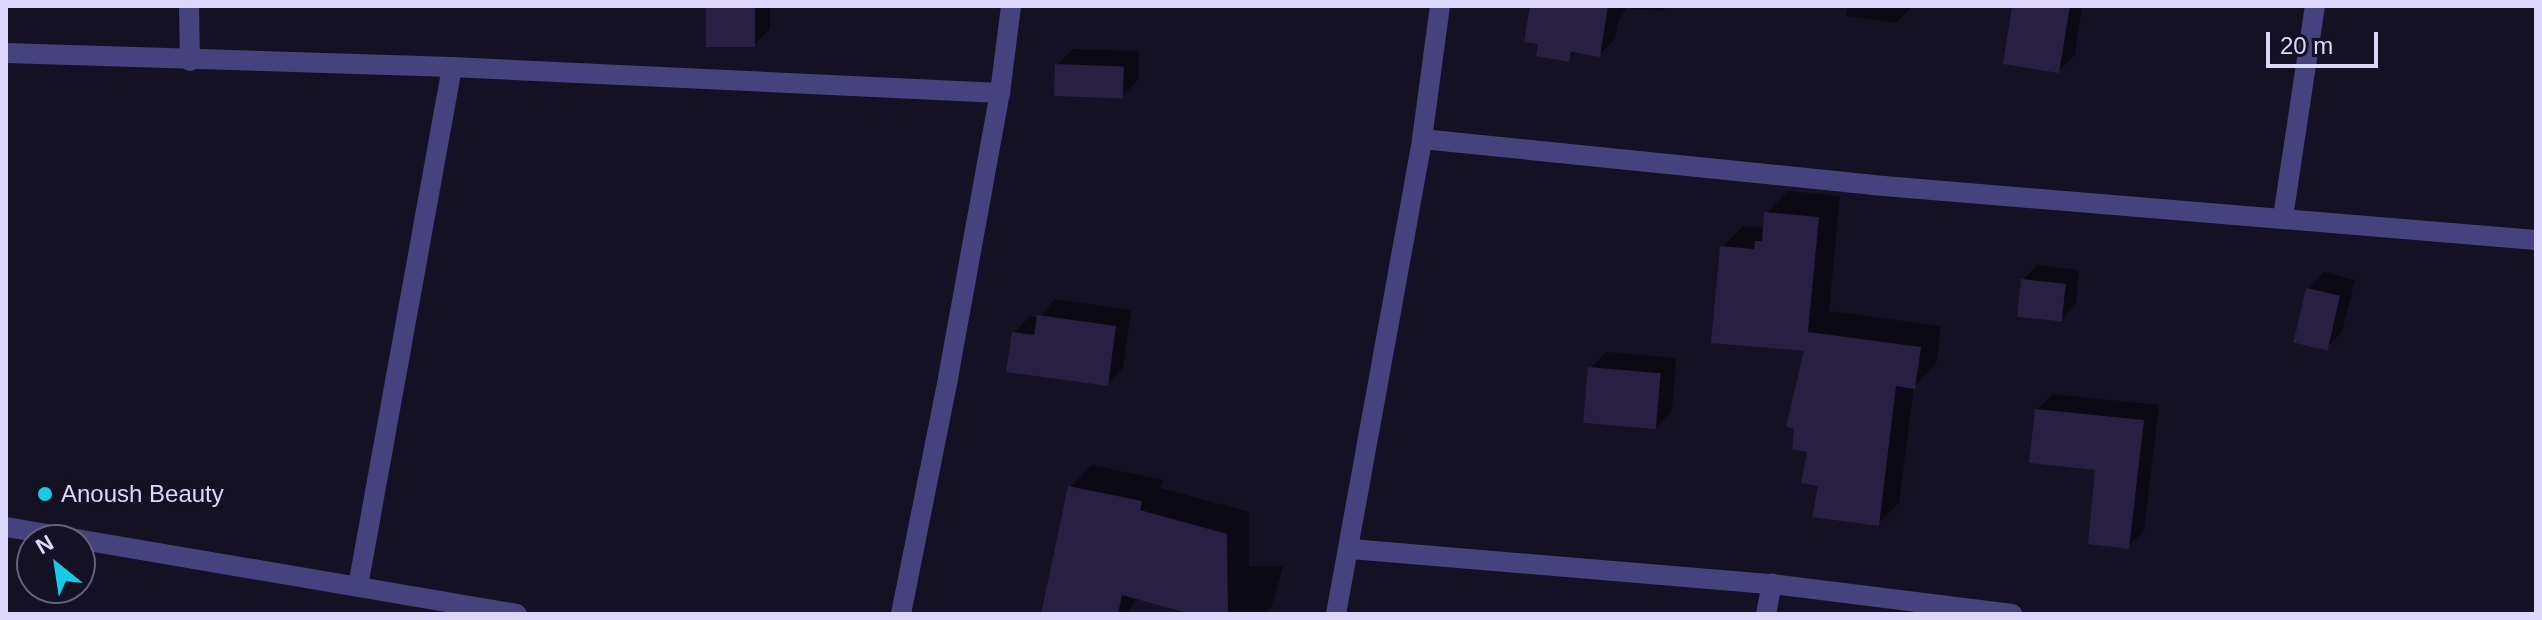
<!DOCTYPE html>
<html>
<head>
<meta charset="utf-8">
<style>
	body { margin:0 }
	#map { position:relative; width:2542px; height:620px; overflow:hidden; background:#151124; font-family:Helvetica,sans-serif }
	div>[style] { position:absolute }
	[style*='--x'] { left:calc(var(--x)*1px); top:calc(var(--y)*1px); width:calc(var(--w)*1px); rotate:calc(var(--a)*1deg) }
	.shadow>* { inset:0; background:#0007 }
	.building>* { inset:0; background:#281f42; transform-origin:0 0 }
	.minor>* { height:20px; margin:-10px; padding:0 10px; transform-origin:10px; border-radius:10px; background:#46427d }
	.dots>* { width:22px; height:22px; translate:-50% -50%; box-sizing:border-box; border:4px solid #151124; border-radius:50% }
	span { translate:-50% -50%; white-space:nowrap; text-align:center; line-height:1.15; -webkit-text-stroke:6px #151124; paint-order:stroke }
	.poi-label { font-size:24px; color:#ddd8fb }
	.left { translate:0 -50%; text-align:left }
	.frame { position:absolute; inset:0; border:8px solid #ddd8fb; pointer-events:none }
	.north { position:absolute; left:16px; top:524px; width:80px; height:80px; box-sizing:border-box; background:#151124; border:2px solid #65617a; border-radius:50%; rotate:330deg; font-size:22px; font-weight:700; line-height:32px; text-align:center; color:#ddd8fb }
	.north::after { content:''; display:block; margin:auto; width:28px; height:36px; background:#1ac9e5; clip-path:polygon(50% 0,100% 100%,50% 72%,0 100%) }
	.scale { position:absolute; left:2266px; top:32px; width:112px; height:36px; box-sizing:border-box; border:4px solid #ddd8fb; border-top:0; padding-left:10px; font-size:24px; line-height:28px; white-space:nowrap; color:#ddd8fb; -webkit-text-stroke:6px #151124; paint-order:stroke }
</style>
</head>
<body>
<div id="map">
	<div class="shadow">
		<i style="clip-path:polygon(708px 6px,770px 6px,770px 29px,754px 45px)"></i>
		<i style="clip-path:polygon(1532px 6px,1668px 6px,1663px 11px,1627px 8px,1618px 21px,1615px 39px,1599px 55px,1577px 51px,1568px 59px,1541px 42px)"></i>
		<i style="clip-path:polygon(1848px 6px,1913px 6px,1896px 23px,1846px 16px)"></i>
		<i style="clip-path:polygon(2014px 6px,2082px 6px,2075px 55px,2058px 71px)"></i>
		<i style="clip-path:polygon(1073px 49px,1139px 51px,1138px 80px,1122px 97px,1057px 65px)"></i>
		<i style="clip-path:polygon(1788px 191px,1840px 196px,1829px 311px,1941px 326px,1936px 365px,1914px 386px,1899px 503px,1878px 524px,1821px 485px,1810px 450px,1806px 349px,1722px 247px,1743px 226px,1765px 228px,1766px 213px)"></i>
		<i style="clip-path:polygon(2037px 265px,2079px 270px,2076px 304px,2062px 319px,2023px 280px)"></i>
		<i style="clip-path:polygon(2324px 272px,2355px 280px,2342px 332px,2326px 348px,2308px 289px)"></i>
		<i style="clip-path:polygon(1055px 299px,1131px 310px,1123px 368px,1107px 384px,1014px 333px,1030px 316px,1039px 318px)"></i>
		<i style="clip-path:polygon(1606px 352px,1676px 358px,1672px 411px,1656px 427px,1590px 368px)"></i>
		<i style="clip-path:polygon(2053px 394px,2159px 405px,2144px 531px,2128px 547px,2098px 468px,2037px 410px)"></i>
		<i style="clip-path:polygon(1092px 465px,1163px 480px,1161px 488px,1249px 512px,1249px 566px,1283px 566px,1272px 606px,1264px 614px,1199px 614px,1137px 598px,1127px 614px,1048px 614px,1070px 487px)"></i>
	</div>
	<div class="building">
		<i style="left:706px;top:6px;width:49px;height:41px"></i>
		<i style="clip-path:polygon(1530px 6px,1608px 6px,1600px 57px,1571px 52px,1569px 62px,1536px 56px,1538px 44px,1524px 42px)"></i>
		<i style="clip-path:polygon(2012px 6px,2070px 6px,2059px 73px,2003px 64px)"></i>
		<i style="left:1055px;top:64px;width:69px;height:32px;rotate:2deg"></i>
		<i style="clip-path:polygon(1764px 212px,1819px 217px,1808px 332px,1921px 347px,1915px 389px,1896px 386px,1879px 526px,1812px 517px,1818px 486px,1801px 483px,1807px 452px,1792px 449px,1794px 429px,1786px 426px,1804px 351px,1711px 343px,1720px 246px,1754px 249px,1755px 241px,1762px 241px)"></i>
		<i style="left:2021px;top:279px;width:45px;height:38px;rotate:6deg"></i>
		<i style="left:2306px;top:288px;width:35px;height:56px;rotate:13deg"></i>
		<i style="clip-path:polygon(1037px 315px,1116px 326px,1108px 386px,1006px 372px,1012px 332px,1034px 335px)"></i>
		<i style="left:1588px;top:367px;width:73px;height:56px;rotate:5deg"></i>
		<i style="clip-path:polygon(2035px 409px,2144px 420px,2129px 549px,2088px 544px,2095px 470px,2029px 463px)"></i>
		<i style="clip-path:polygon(1068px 486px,1142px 501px,1140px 510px,1227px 534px,1228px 614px,1191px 614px,1122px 595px,1118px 614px,1041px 614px)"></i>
	</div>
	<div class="minor">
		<i style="--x:189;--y:6;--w:55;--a:89"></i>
		<i style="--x:6;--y:53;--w:446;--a:1.8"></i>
		<i style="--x:452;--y:67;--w:549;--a:2.72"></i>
		<i style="--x:1422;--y:139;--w:452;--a:5.8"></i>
		<i style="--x:1872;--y:185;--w:666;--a:4.74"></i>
		<i style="--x:2283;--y:217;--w:213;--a:-81.4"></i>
		<i style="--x:6;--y:527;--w:518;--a:9.66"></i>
		<i style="--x:1351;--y:549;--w:422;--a:4.8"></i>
		<i style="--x:1772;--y:584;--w:242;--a:7.1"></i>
		<i style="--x:358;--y:586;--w:527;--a:-79.73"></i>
		<i style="--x:901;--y:614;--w:241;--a:-78.7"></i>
		<i style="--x:948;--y:378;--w:290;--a:-79.7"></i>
		<i style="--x:1000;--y:93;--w:88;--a:-82.8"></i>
		<i style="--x:1336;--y:614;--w:483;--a:-79.7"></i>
		<i style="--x:1422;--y:139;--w:134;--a:-82.3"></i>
		<i style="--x:1766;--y:614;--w:31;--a:-79"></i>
	</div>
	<div class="dots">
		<i style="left:45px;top:494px;background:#1ac9e5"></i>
	</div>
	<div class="poi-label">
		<span class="left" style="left:61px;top:494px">Anoush Beauty</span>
	</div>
	<div class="frame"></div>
	<div class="north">N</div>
	<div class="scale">20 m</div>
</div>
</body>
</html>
